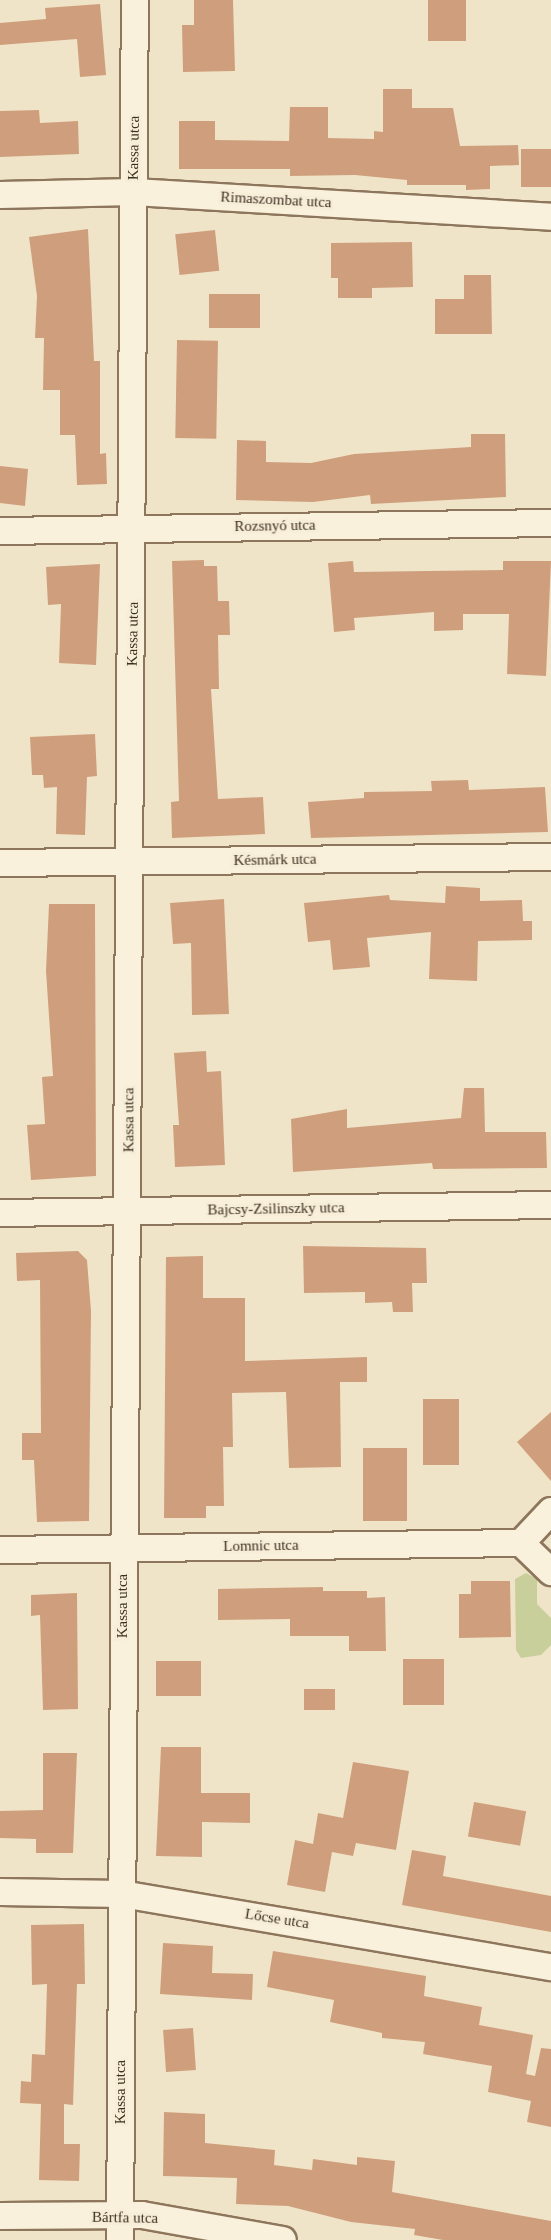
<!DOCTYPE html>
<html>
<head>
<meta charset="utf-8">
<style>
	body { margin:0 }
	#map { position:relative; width:551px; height:2240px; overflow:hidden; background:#f0e4c8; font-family:Georgia,serif }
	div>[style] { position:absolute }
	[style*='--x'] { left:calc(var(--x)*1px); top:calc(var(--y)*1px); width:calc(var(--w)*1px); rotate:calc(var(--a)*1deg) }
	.green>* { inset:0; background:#c9cf9b }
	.building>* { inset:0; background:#cf9f7d; transform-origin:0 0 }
	.roads { filter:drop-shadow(2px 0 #8d765c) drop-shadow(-2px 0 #8d765c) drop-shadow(0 2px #8d765c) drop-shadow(0 -2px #8d765c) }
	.street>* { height:26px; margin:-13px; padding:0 13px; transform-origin:13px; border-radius:13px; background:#faf1dc }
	span { translate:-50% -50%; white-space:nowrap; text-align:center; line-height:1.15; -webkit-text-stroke:6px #f7eed8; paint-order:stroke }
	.street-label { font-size:15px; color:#3d2e20 }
</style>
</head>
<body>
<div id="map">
	<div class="green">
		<i style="clip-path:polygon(526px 1573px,537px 1579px,537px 1604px,551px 1618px,551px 1645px,541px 1655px,521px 1658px,516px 1650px,515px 1579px)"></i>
	</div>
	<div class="building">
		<i style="clip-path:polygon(194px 0,233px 0,235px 71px,183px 72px,182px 25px,194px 25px)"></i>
		<i style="left:428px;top:0;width:38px;height:41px"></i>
		<i style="clip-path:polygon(100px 4px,106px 75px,80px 77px,77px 39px,0 45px,0 23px,46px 19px,45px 8px)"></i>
		<i style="clip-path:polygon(383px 89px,412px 89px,412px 108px,453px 108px,460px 146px,518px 145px,519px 165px,490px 166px,490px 189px,466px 190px,466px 185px,407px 185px,407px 180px,355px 175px,290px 176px,290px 169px,179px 169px,179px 121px,215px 121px,215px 140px,289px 141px,290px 107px,328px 107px,328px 138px,374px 139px,374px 131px,383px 132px)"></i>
		<i style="clip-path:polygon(39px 110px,40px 123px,78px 121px,79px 154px,0 157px,0 111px)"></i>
		<i style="left:551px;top:149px;width:38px;height:30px;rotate:90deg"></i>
		<i style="clip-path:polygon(88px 229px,94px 361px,100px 361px,100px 454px,106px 453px,107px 484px,77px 485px,75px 435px,60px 435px,60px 390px,43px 390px,44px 338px,35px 338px,37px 296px,29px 237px)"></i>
		<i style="left:215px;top:230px;width:41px;height:40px;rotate:84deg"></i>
		<i style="clip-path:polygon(412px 242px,413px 287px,372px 288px,372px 298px,338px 298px,338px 278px,331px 278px,331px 243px)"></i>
		<i style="clip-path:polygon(464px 275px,491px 275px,492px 334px,435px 334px,435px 299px,464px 299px)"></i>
		<i style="left:260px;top:294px;width:34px;height:51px;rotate:90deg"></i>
		<i style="left:177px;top:340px;width:41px;height:98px;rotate:1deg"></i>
		<i style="clip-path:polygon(471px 434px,505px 434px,506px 497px,371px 504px,370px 495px,313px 502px,236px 500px,237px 440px,266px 441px,266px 462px,311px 463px,354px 454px,471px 447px)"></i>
		<i style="clip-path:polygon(0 466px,28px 469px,25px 506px,0 503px)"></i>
		<i style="clip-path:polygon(204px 560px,204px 566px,217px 566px,218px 601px,229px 601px,230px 635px,218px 635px,219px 689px,211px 689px,218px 799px,263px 797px,265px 834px,172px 838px,171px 802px,179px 801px,172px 561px)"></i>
		<i style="clip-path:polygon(353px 561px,354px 572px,503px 570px,503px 561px,551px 561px,546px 676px,507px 674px,509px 614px,463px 614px,463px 630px,434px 631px,434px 612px,354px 618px,355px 630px,334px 632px,328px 563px)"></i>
		<i style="clip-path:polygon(100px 564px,96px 665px,59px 663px,61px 604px,48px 605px,46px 567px)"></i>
		<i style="clip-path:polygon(95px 734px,97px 776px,87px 777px,85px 835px,56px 834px,57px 787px,44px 788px,43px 775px,32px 775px,30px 737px)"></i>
		<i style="clip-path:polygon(468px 780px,469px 790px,545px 787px,548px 832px,311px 838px,308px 802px,364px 798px,364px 792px,432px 791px,431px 781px)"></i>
		<i style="clip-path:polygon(446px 886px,480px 888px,480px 901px,522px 900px,523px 921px,532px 921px,532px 940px,478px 941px,477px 981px,429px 979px,431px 932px,367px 938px,370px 967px,333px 970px,330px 940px,308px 942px,304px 903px,389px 895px,390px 900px,445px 903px)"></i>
		<i style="clip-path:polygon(224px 899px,229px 1014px,192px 1015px,191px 943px,173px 944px,170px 903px)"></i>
		<i style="clip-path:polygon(49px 904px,95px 904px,96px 1176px,31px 1180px,27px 1125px,45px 1124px,42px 1077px,53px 1076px,46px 971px)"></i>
		<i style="clip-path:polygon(206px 1051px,207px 1072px,221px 1071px,225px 1165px,175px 1167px,173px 1125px,179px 1125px,174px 1053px)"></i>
		<i style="clip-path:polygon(464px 1088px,484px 1088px,485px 1132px,546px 1132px,547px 1168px,433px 1169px,432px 1163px,293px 1172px,291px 1119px,347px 1109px,347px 1128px,461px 1118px)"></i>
		<i style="clip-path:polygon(303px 1246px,426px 1248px,427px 1283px,412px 1283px,413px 1312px,393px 1312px,392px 1302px,365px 1303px,365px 1292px,304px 1293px)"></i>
		<i style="clip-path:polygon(78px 1251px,87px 1260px,91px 1311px,89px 1521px,37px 1522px,34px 1460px,22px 1460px,22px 1433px,41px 1433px,40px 1280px,17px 1281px,16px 1253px)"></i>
		<i style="clip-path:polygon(203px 1256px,203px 1298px,245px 1298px,245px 1361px,367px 1357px,367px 1382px,340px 1382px,341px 1467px,289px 1468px,286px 1392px,232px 1393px,233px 1447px,223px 1447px,224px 1506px,206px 1506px,206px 1518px,164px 1518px,166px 1257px)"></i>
		<i style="left:423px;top:1399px;width:36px;height:66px"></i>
		<i style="clip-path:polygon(551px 1412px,551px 1481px,517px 1442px)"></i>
		<i style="left:363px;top:1448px;width:44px;height:73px"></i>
		<i style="clip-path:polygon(471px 1581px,510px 1581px,511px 1637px,459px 1638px,459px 1594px,471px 1594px)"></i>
		<i style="clip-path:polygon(323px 1587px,323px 1591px,367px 1591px,367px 1598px,385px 1597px,386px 1651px,349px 1651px,349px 1636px,290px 1636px,290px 1619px,218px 1620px,218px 1589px)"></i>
		<i style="clip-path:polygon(77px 1593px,78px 1709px,43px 1710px,40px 1615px,31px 1616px,31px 1595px)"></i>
		<i style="left:403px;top:1659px;width:41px;height:46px"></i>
		<i style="left:156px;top:1661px;width:45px;height:35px"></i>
		<i style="left:304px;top:1689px;width:31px;height:21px"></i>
		<i style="clip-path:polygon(161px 1747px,201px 1747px,201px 1793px,250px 1793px,250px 1823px,202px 1822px,202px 1857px,156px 1856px)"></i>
		<i style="clip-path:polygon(43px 1753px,77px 1753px,73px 1853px,36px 1853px,36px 1839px,0 1838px,0 1811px,43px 1810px)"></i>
		<i style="clip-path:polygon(353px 1762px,409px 1771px,396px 1850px,356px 1843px,353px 1856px,332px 1852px,325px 1892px,287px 1885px,295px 1840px,313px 1844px,318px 1813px,343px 1818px)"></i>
		<i style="left:474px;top:1802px;width:53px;height:35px;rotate:10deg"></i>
		<i style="clip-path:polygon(412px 1850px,446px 1856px,443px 1876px,551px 1896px,551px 1932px,402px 1905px)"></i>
		<i style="clip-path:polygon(84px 1924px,85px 1984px,77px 1984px,73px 2105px,64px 2104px,64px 2144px,80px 2144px,79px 2181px,39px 2180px,41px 2104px,20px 2103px,21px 2081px,31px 2082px,32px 2054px,45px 2055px,47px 1984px,32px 1985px,31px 1925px)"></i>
		<i style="clip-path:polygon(163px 1943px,213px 1946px,212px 1973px,253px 1974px,252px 2000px,160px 1994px)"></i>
		<i style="clip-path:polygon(273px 1951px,426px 1976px,424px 1996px,482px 2007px,479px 2025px,533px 2035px,526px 2074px,535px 2076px,541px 2048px,551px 2049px,551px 2127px,527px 2122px,531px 2101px,488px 2092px,492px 2066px,423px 2054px,425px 2042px,382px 2038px,382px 2033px,330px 2022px,334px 2000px,267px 1987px)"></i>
		<i style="left:193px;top:2028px;width:42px;height:30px;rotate:86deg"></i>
		<i style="clip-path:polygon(164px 2112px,205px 2114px,205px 2143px,275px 2150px,274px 2165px,312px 2170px,313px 2159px,357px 2165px,357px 2157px,395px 2161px,392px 2192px,551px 2221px,551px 2240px,443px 2240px,414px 2235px,415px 2229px,351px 2222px,288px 2206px,236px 2204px,237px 2178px,163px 2176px)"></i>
	</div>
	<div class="roads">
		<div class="street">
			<i style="--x:0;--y:195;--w:134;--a:-1.3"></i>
			<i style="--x:134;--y:192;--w:418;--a:3.4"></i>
			<i style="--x:0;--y:531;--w:551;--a:-0.83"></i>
			<i style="--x:0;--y:863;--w:551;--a:-0.62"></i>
			<i style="--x:0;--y:1213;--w:551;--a:-0.83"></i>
			<i style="--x:521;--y:1543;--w:44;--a:-46.8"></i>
			<i style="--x:521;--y:1543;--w:42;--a:44"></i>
			<i style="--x:0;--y:1550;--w:521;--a:-0.77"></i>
			<i style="--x:0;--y:1892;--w:122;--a:0.9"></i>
			<i style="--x:122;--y:1894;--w:435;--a:9.7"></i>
			<i style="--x:0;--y:2216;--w:142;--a:-0.4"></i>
			<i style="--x:142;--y:2215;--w:143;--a:10.1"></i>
			<i style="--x:120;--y:2240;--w:2240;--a:-89.62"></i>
		</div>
	</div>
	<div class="street-label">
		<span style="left:134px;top:148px;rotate:-89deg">Kassa utca</span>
		<span style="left:276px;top:200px;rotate:3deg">Rimaszombat utca</span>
		<span style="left:275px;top:526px;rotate:-1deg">Rozsnyó utca</span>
		<span style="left:133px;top:634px;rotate:-89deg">Kassa utca</span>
		<span style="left:275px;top:860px;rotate:-1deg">Késmárk utca</span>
		<span style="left:129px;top:1120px;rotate:-90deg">Kassa utca</span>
		<span style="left:276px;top:1209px;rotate:-1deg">Bajcsy-Zsilinszky utca</span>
		<span style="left:261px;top:1546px;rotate:-1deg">Lomnic utca</span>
		<span style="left:123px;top:1606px;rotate:-90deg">Kassa utca</span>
		<span style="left:277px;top:1919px;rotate:9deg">Lőcse utca</span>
		<span style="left:121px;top:2092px;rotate:-90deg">Kassa utca</span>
		<span style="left:125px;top:2218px;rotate:1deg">Bártfa utca</span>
	</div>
</div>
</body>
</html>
